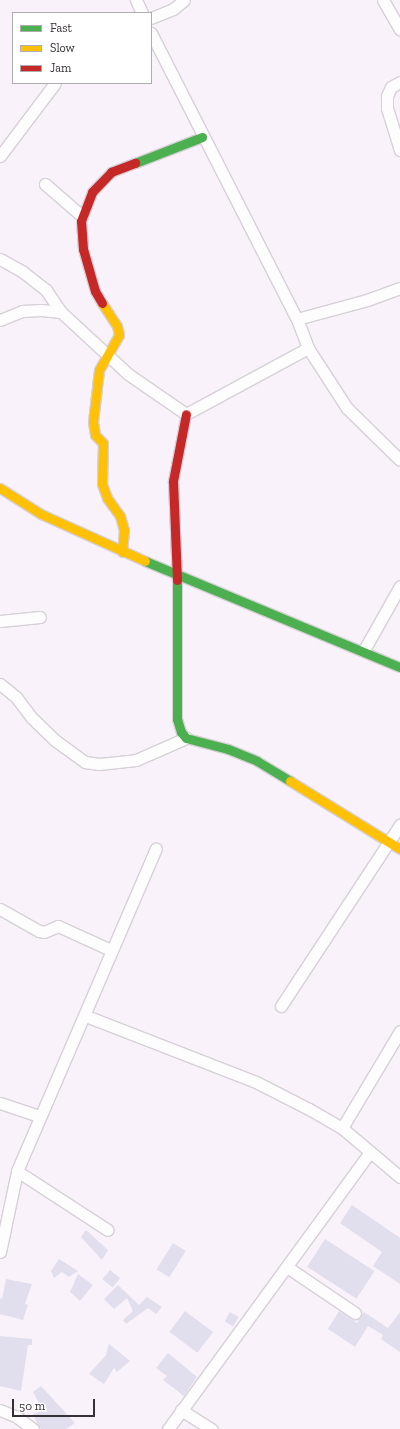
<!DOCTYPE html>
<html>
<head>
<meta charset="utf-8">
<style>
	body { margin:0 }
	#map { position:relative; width:400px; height:1429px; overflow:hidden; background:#f9f2fa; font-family:"Zilla Slab",serif }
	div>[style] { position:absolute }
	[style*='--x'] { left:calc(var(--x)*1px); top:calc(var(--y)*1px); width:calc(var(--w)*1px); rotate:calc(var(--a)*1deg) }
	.building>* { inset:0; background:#e1deed; transform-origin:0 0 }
	.roads { filter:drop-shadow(1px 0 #d6d0d7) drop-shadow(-1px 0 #d6d0d7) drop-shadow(0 1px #d6d0d7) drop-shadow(0 -1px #d6d0d7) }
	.street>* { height:11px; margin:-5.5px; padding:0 5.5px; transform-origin:5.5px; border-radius:5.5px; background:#fefdfe }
	.fast>* { height:9px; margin:-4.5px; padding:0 4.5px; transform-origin:4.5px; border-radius:4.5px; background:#4caf50 }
	.slow>* { height:9px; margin:-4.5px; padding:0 4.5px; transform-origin:4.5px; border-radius:4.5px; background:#ffc107 }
	.jam>* { height:9px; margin:-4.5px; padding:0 4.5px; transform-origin:4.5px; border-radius:4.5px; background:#c62828 }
	span { translate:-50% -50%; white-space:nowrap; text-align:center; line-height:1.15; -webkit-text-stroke:4px #fff; paint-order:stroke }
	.legend { position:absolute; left:12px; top:12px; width:140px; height:72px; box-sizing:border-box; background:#fff; border:1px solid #aeacaf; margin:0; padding:5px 7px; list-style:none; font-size:12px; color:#352f36 }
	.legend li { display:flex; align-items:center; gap:8px; height:20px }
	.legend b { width:20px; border:1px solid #aeacaf }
	.scale { position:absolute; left:12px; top:1399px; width:83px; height:18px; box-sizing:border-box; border:2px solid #352f36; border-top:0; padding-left:5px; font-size:12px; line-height:14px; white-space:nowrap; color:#352f36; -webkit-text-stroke:3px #fff; paint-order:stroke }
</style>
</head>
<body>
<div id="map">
	<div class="building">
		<i style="clip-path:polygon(352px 1205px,400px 1238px,400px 1284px,373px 1266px,382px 1252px,340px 1223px)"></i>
		<i style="clip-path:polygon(86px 1230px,108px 1250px,102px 1260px,81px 1237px)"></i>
		<i style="left:325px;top:1239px;width:59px;height:33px;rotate:33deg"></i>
		<i style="left:173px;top:1243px;width:15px;height:31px;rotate:32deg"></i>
		<i style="clip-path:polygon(59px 1259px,78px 1271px,69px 1277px,62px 1272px,54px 1278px,51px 1271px)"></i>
		<i style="left:110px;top:1270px;width:13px;height:12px;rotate:39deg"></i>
		<i style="clip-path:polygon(78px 1274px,93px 1285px,80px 1301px,70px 1292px)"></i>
		<i style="clip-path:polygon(6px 1279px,32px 1284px,25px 1304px,28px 1305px,23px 1320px,0 1314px,0 1298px,2px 1299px)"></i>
		<i style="clip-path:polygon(118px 1285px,139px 1305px,147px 1297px,162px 1307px,156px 1314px,148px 1308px,126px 1324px,123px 1320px,133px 1311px,127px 1298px,114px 1309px,104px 1299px)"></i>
		<i style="left:185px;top:1311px;width:35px;height:26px;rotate:37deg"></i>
		<i style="clip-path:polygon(339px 1311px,357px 1323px,364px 1312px,388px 1328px,400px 1312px,400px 1352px,381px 1339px,383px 1335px,368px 1326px,355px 1347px,328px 1329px)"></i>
		<i style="left:230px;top:1312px;width:10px;height:11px;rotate:29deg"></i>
		<i style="clip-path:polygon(0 1336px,32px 1339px,32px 1345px,28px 1345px,21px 1391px,0 1386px)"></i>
		<i style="clip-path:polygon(109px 1344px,130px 1361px,117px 1372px,114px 1368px,104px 1384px,89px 1374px,106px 1355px)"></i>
		<i style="clip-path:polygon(168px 1353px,197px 1377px,184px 1396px,163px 1380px,167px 1376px,156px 1368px)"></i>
		<i style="clip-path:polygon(41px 1386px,75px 1423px,66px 1429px,41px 1429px,38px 1425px,33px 1414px,43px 1410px,33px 1392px)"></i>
	</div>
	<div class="roads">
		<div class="street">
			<i style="--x:136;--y:0;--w:14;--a:65"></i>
			<i style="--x:383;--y:0;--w:34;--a:60"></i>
			<i style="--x:151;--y:18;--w:24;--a:-22"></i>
			<i style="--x:173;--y:9;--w:14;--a:-39"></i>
			<i style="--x:151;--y:33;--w:321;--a:63"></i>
			<i style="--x:297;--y:319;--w:31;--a:69"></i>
			<i style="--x:308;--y:348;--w:72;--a:57"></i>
			<i style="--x:347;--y:408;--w:74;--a:44.5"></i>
			<i style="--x:400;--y:82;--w:10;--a:151"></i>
			<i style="--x:391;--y:87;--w:10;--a:114"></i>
			<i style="--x:387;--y:96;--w:12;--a:90"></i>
			<i style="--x:387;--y:108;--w:44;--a:72.8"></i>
			<i style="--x:0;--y:156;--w:91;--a:-53"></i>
			<i style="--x:45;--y:184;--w:49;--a:40.9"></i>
			<i style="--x:0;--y:259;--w:26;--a:29"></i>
			<i style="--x:23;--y:272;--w:29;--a:38"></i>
			<i style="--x:46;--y:290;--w:27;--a:56"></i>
			<i style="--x:61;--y:312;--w:91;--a:42.8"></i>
			<i style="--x:128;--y:374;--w:70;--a:34.6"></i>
			<i style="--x:186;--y:414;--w:139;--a:-28.4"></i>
			<i style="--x:297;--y:319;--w:73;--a:-15.2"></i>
			<i style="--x:367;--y:300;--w:35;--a:-20"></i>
			<i style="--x:0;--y:320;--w:24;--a:-22"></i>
			<i style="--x:22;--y:311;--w:19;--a:-3"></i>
			<i style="--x:41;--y:310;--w:20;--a:6"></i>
			<i style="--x:0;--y:621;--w:40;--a:-5.7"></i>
			<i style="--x:364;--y:650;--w:73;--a:-60.6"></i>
			<i style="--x:0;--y:684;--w:21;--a:39"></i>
			<i style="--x:16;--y:697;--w:26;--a:53"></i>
			<i style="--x:32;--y:718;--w:33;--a:44"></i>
			<i style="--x:56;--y:741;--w:36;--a:36"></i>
			<i style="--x:85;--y:762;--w:14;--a:8"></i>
			<i style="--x:99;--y:764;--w:37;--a:-6"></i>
			<i style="--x:136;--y:760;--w:55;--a:-23.7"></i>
			<i style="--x:0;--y:909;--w:45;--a:29.4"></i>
			<i style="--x:39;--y:931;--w:5;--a:11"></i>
			<i style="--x:44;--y:932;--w:15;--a:-23"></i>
			<i style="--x:58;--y:926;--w:58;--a:24.4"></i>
			<i style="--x:281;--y:1006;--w:217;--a:-56.7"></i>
			<i style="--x:86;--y:1016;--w:182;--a:21.2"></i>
			<i style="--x:256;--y:1082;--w:59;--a:27"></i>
			<i style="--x:309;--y:1109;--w:38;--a:30"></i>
			<i style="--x:342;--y:1128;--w:76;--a:40.2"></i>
			<i style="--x:0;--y:1103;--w:41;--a:18.4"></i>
			<i style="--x:342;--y:1128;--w:113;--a:-59.1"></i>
			<i style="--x:17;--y:1171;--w:108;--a:33"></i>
			<i style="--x:0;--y:1252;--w:83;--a:-78.1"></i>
			<i style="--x:17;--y:1171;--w:351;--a:-66.7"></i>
			<i style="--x:287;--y:1267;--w:82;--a:34.1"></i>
			<i style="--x:0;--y:1410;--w:18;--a:22"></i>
			<i style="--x:17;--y:1417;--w:20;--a:37"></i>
			<i style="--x:181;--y:1410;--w:36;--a:32"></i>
			<i style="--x:168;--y:1429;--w:343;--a:-53.9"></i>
		</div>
		<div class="fast">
			<i style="--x:135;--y:163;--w:72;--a:-21.2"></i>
			<i style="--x:145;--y:561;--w:276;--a:22.6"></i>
			<i style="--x:177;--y:580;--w:139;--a:90"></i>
			<i style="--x:177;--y:719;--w:14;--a:73"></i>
			<i style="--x:181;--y:732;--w:8;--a:50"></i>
			<i style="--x:186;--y:738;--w:43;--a:14.7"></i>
			<i style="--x:228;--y:749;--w:31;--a:22"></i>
			<i style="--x:257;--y:761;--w:39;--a:31"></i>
		</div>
		<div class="slow">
			<i style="--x:102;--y:303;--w:27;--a:57"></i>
			<i style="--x:117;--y:326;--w:9;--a:77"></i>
			<i style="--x:119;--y:335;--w:40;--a:119.7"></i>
			<i style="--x:99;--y:370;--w:52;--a:96.6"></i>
			<i style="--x:93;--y:422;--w:13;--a:81"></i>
			<i style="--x:95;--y:435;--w:11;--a:45"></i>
			<i style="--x:103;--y:443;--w:41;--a:91.4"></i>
			<i style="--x:102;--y:484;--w:15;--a:70"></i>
			<i style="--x:107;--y:498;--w:22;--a:54"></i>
			<i style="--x:120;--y:516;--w:15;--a:74"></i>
			<i style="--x:124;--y:530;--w:22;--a:95"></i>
			<i style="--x:0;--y:488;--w:49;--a:32.4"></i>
			<i style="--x:41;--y:514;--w:114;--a:24.3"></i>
			<i style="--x:290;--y:781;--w:129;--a:31.7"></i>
		</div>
		<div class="jam">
			<i style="--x:102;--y:303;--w:14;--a:-120"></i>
			<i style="--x:95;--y:291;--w:44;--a:-105.9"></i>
			<i style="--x:83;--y:249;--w:28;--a:-94"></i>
			<i style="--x:81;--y:221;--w:31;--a:-69"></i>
			<i style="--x:92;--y:192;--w:28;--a:-46"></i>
			<i style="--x:111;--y:172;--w:26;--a:-21"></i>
			<i style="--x:177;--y:580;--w:99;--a:-92.3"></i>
			<i style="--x:173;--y:481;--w:68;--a:-79"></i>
		</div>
	</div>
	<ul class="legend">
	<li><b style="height:5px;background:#4caf50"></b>Fast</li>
	<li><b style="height:5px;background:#ffc107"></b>Slow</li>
	<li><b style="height:5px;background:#c62828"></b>Jam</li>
	</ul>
	<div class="scale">50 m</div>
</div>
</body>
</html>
